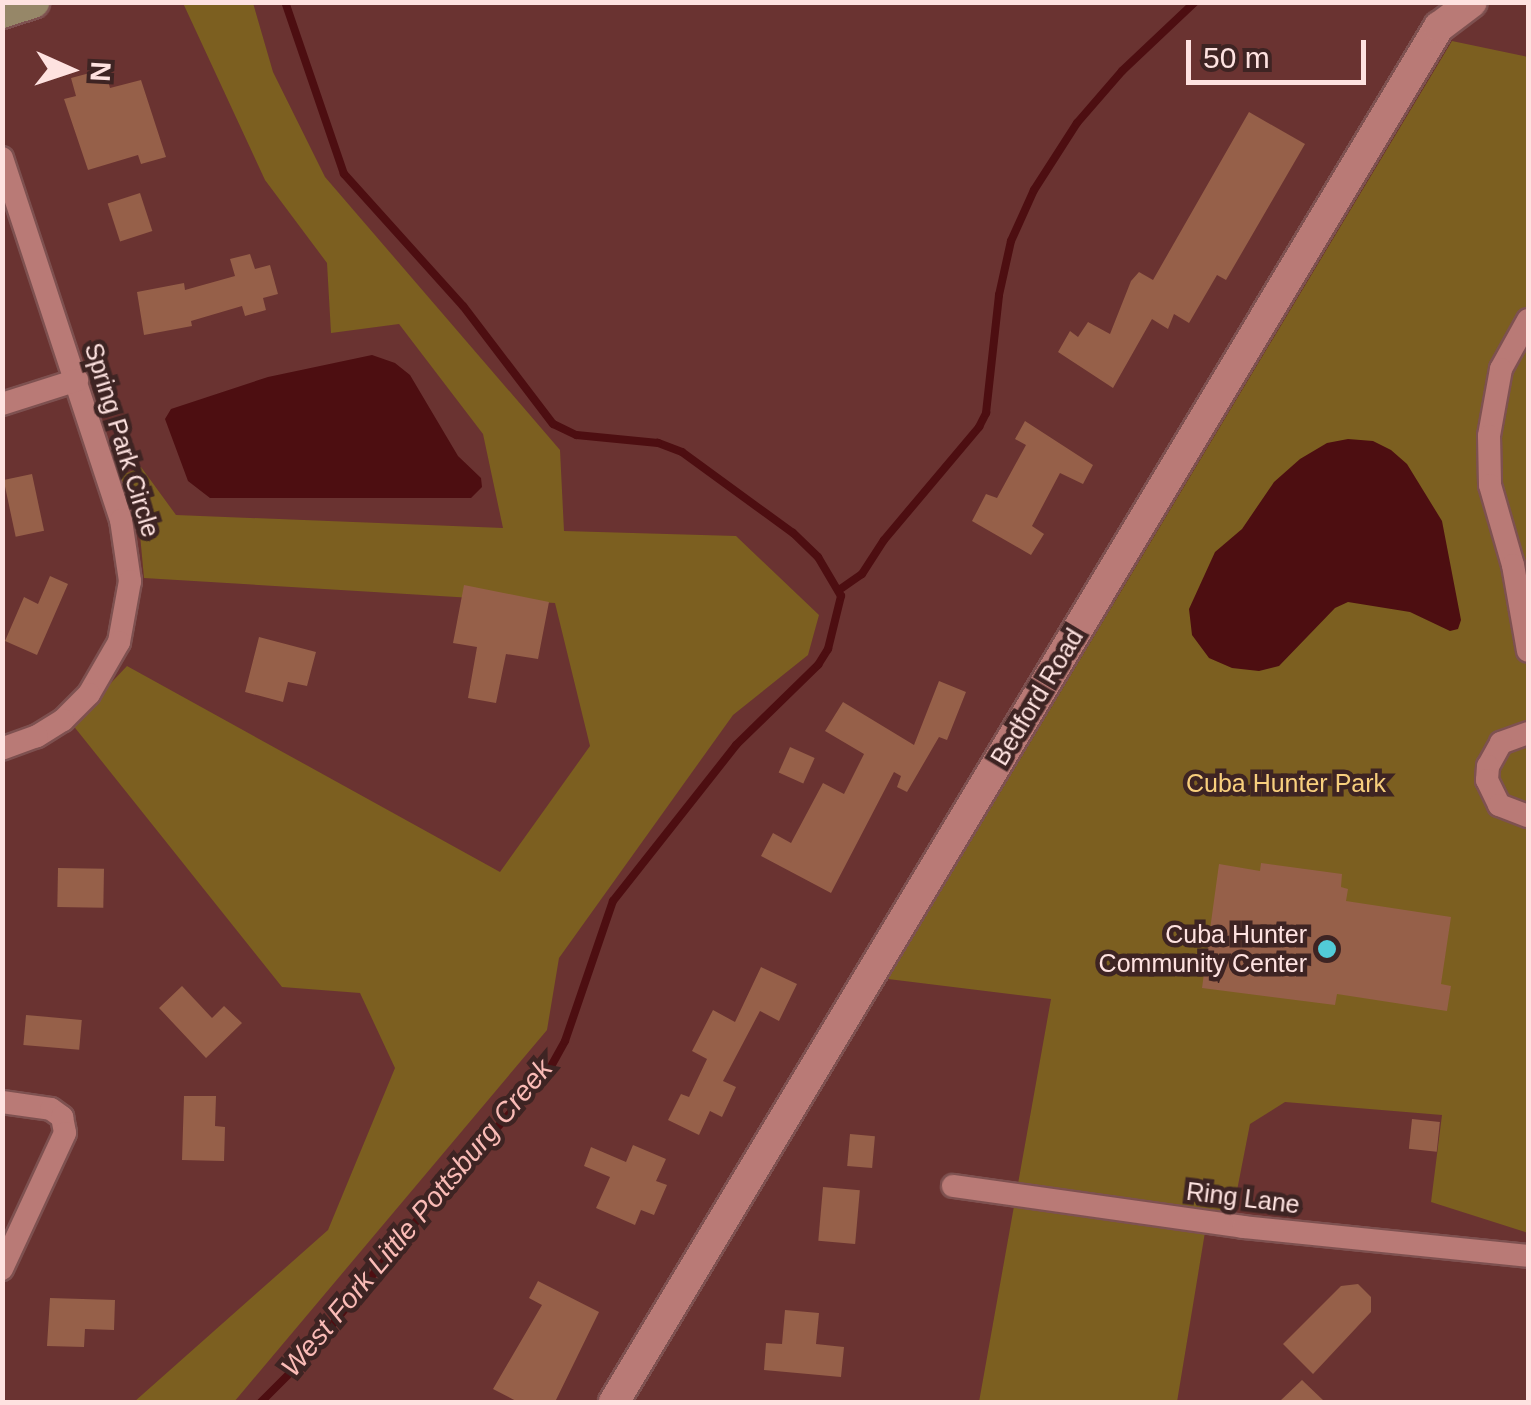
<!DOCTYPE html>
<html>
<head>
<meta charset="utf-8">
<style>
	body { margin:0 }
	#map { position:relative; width:1531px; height:1405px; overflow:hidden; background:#6a3331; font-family:Helvetica,sans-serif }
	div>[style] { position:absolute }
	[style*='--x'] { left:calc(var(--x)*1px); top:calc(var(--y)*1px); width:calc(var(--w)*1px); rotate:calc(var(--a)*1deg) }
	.green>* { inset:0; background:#7c5f20 }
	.water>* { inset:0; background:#4d0e11 }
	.stream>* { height:8px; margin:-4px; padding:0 4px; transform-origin:4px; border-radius:4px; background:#4d0e11 }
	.building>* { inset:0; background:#966049; transform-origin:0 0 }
	.roads { filter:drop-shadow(2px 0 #7e5150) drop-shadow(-2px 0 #7e5150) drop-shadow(0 2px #7e5150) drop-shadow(0 -2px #7e5150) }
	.minor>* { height:22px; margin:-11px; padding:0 11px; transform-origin:11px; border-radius:11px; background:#b97a76 }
	.tertiary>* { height:30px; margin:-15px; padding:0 15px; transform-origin:15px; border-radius:15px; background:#b97a76 }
	.secondary>* { height:32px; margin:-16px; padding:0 16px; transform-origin:16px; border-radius:16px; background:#968768 }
	.dots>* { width:28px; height:28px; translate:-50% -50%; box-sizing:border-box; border:5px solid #3e2423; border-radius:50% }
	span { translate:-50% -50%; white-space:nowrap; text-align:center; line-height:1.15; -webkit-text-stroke:9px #3e2423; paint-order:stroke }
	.street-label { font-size:25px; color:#fee2e0 }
	.park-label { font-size:25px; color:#f8cf7d }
	.poi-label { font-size:25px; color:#fee2e0 }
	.right { translate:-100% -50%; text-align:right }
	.water-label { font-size:28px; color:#fabbb6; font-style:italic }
	.frame { position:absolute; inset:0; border:5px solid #fee2e0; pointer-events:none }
	.north { position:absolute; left:20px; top:20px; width:100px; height:100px; -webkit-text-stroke:8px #3e2423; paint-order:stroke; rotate:93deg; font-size:28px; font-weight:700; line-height:40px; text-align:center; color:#fee2e0 }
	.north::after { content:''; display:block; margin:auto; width:35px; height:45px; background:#fee2e0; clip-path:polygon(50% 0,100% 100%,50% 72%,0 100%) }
	.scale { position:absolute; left:1186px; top:40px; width:180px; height:45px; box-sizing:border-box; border:5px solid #fee2e0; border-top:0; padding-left:12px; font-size:30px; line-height:35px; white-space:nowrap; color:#fee2e0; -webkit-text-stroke:8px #3e2423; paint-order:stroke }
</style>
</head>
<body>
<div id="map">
	<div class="green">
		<i style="clip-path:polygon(183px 3px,253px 3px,273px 72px,325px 177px,560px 450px,564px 531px,736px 536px,819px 615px,808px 655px,733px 715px,559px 958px,547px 1030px,234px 1402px,134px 1402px,328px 1230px,395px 1068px,360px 993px,282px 987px,72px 724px,127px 666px,500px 872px,590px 746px,555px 603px,144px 578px,138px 513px,115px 478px,141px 467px,176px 515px,503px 528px,483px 434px,399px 324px,331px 333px,327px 263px,265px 180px)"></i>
		<i style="clip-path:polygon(1452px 41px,1528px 57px,1528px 1233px,1431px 1202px,1442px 1115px,1285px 1102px,1250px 1124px,1232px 1216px,1206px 1226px,1177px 1402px,979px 1402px,1051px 999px,888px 979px)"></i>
	</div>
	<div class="water">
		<i style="clip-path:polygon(372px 355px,395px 363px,410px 375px,458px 456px,481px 478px,482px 487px,471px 498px,210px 498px,188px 481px,165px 419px,171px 409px,268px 377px)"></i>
		<i style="clip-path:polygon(1348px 439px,1373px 441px,1391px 450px,1407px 464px,1442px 521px,1461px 620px,1458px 629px,1450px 631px,1410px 612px,1348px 602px,1335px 608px,1279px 666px,1259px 671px,1232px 668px,1209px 658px,1192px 635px,1189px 609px,1215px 552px,1242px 529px,1274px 482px,1300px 459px,1327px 443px)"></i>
	</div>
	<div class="stream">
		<i style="--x:839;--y:590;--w:28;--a:-35"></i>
		<i style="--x:862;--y:574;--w:40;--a:-57.1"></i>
		<i style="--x:884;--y:540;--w:148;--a:-49.9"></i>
		<i style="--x:979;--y:427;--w:16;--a:-63"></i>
		<i style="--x:986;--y:413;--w:119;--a:-83.7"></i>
		<i style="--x:999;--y:295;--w:55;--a:-77.5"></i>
		<i style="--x:1011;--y:241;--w:56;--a:-65.7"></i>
		<i style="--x:1034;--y:190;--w:80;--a:-57.3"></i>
		<i style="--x:1077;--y:123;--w:69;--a:-49.1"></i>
		<i style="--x:1122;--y:71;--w:100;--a:-43.4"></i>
		<i style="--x:261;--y:1402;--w:64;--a:-45"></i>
		<i style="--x:306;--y:1357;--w:227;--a:-50.9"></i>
		<i style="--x:449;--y:1181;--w:149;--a:-48"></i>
		<i style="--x:549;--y:1070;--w:33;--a:-61"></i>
		<i style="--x:565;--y:1041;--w:148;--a:-71.1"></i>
		<i style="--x:613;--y:901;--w:199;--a:-51.7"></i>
		<i style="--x:736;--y:745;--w:115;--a:-44.3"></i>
		<i style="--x:818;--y:665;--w:19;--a:-58"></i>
		<i style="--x:828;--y:649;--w:55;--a:-76.2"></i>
		<i style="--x:841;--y:596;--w:45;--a:-120.5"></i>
		<i style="--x:818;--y:557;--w:35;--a:-136"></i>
		<i style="--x:793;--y:533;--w:137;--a:-143.9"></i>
		<i style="--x:682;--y:452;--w:26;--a:-159"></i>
		<i style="--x:658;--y:443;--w:82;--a:-174.4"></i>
		<i style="--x:576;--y:435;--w:25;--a:-154"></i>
		<i style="--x:553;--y:424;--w:148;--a:-127.3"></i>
		<i style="--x:463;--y:306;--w:178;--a:-132"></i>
		<i style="--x:344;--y:174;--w:182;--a:-108.9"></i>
	</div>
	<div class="building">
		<i style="clip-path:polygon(105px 69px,110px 88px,141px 80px,166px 157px,141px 164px,138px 155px,88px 170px,64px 99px,76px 96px,71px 78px)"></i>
		<i style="clip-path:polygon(1249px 112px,1305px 144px,1226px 280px,1217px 275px,1189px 323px,1174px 314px,1168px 329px,1152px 319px,1113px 388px,1058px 352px,1070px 331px,1078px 337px,1088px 322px,1110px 334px,1131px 281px,1139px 272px,1153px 280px)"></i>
		<i style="left:140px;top:193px;width:40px;height:34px;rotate:72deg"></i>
		<i style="clip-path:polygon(250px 254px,255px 269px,270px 265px,278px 294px,263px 298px,266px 310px,245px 316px,242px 306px,191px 321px,192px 326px,144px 335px,137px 292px,184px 283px,185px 290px,235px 276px,230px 259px)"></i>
		<i style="clip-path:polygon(1025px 421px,1093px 465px,1083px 484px,1060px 473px,1032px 526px,1044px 534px,1031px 555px,972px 521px,986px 494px,997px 498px,1026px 445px,1015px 439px)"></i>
		<i style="left:32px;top:474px;width:58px;height:29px;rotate:78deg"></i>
		<i style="clip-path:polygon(50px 576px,68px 584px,37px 655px,5px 641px,24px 597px,38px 604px)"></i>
		<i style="clip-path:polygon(464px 585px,549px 602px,538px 659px,506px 654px,496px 703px,468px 698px,477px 647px,453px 643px)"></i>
		<i style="clip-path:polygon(259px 637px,316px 652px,307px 686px,288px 682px,283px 702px,245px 692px)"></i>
		<i style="clip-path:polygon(939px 681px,966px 692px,947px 740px,939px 737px,907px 792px,897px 787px,901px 776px,894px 772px,831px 893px,761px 856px,773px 833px,791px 843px,823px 783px,844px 794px,864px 754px,825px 731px,843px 702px,914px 745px)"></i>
		<i style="left:790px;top:747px;width:27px;height:28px;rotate:24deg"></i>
		<i style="clip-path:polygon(1261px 863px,1342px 874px,1341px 887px,1348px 889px,1346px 901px,1451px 917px,1441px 984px,1451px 986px,1447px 1011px,1337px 994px,1335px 1005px,1202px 988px,1219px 864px,1260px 871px)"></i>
		<i style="left:58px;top:868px;width:46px;height:39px;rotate:1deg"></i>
		<i style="clip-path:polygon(761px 967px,797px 984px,779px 1021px,760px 1011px,723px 1081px,736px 1087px,722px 1117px,710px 1111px,699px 1135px,668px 1120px,681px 1094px,689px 1097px,707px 1059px,692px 1051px,713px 1010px,735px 1022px)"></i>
		<i style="clip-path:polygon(182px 986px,212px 1018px,224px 1006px,242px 1023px,206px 1058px,159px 1008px)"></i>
		<i style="left:26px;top:1015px;width:56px;height:30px;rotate:5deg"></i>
		<i style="clip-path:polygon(184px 1096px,216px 1096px,215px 1126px,225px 1127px,224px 1161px,182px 1160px)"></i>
		<i style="left:1412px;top:1119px;width:28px;height:30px;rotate:6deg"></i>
		<i style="left:850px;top:1134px;width:25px;height:32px;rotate:5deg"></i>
		<i style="clip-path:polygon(633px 1145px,666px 1159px,656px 1181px,667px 1185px,654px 1215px,641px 1210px,635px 1225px,596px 1208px,610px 1177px,584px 1166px,591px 1147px,626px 1162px)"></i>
		<i style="left:823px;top:1187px;width:37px;height:54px;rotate:5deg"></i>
		<i style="clip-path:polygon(538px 1281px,599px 1312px,555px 1402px,518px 1402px,493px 1389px,542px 1305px,529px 1298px)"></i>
		<i style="clip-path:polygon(1358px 1284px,1371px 1297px,1371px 1312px,1313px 1374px,1283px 1344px,1341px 1286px)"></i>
		<i style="clip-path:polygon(50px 1298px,115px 1300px,114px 1330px,85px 1329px,84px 1347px,47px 1346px)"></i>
		<i style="clip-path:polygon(785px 1310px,819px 1313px,816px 1344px,844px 1347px,841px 1377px,764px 1370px,766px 1343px,782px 1344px)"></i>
		<i style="clip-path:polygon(1302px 1380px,1325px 1402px,1279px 1402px)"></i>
	</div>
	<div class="roads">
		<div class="minor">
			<i style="--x:2;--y:158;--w:381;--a:71.8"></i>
			<i style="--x:121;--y:520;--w:62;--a:81.6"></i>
			<i style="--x:130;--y:581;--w:62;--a:100.2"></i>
			<i style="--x:119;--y:642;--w:60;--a:120"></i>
			<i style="--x:89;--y:694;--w:37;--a:135"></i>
			<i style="--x:63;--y:720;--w:31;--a:148"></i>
			<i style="--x:37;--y:736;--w:37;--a:160"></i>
			<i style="--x:1528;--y:320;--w:56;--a:118.9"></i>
			<i style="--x:1501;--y:369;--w:68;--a:100.2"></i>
			<i style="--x:1489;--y:436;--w:49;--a:88.8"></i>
			<i style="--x:1490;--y:485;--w:83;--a:74"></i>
			<i style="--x:1513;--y:565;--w:87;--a:80.1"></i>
			<i style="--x:2;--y:404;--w:79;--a:-17.7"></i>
			<i style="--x:1528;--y:733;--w:29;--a:160"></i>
			<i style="--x:1501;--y:743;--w:26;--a:119"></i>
			<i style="--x:1488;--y:766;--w:14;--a:94"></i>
			<i style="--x:1487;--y:780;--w:28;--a:64"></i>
			<i style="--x:1499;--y:805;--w:31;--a:21"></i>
			<i style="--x:2;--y:1102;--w:49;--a:8.1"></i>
			<i style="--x:51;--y:1109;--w:14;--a:36"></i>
			<i style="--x:62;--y:1117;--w:16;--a:79"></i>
			<i style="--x:65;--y:1133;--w:150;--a:114.9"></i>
			<i style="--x:953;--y:1186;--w:293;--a:8"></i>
			<i style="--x:1243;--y:1227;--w:286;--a:5.8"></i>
		</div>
		<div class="tertiary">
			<i style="--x:614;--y:1402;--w:1604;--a:-59.04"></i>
			<i style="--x:1439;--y:27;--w:41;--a:-37.1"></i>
		</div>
		<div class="secondary">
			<i style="--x:2;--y:12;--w:33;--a:-18"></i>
		</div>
	</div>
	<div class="dots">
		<i style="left:1327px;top:949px;background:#52cbd7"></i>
	</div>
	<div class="street-label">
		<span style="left:122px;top:440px;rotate:73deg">Spring Park Circle</span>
		<span style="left:1037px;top:697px;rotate:-59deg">Bedford Road</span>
		<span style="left:1243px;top:1198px;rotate:7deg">Ring Lane</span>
	</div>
	<div class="park-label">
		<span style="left:1286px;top:783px">Cuba Hunter Park</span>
	</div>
	<div class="poi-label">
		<span class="right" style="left:1307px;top:949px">Cuba Hunter<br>Community Center</span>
	</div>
	<div class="water-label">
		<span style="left:417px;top:1218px;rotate:-50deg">West Fork Little Pottsburg Creek</span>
	</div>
	<div class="frame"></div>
	<div class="north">N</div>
	<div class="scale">50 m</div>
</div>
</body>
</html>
